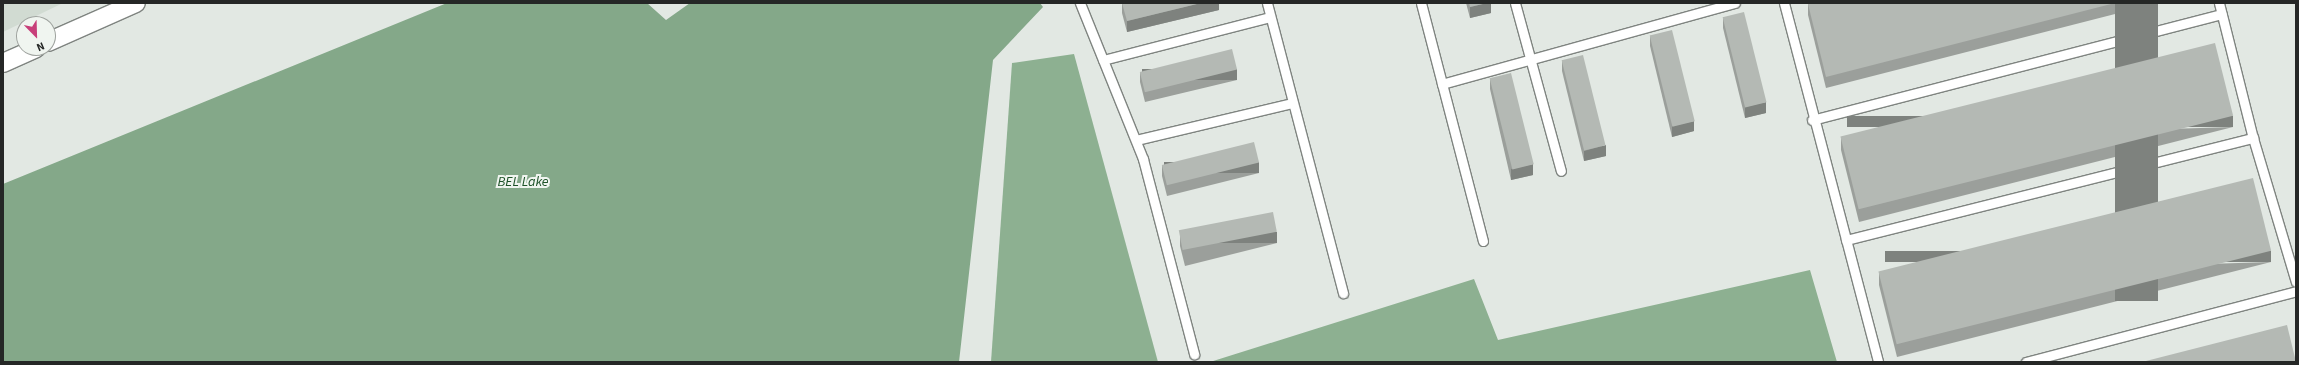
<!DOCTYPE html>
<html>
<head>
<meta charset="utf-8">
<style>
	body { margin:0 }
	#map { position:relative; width:2299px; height:365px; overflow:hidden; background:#e2e8e3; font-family:"Source Sans 3",sans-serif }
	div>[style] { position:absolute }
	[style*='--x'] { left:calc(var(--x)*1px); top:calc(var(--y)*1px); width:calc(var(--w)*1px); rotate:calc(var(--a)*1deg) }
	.built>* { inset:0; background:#d1dbd2 }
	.forest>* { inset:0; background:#8db091 }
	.water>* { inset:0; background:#84a889 }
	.roads { filter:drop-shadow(1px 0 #7f8480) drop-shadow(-1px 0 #7f8480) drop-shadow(0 1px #7f8480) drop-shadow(0 -1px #7f8480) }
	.service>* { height:9px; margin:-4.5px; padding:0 4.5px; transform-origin:4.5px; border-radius:4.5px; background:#fff }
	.minor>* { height:18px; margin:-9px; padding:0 9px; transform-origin:9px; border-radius:9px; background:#fff }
	.wall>* { inset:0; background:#9b9f9b }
	.shaded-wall>* { inset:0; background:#7e827e; transform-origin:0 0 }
	.building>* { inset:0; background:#b4b9b4; transform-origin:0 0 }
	span { translate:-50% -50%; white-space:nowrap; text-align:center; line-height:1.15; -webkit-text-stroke:4px #f0f5f0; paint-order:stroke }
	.water-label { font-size:14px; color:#1e5329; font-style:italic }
	.frame { position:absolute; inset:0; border:4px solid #252726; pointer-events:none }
	.north { position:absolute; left:16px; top:16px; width:40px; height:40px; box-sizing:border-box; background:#f0f5f0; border:1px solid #9fa39f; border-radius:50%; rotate:157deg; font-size:11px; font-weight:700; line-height:16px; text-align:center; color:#252726 }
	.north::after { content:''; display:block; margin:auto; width:14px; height:18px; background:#c83f7a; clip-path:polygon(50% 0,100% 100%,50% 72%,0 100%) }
</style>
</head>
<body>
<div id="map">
	<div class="built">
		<i style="clip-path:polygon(3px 3px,63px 3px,3px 32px)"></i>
	</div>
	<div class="forest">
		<i style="clip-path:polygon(1074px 54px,1158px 362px,991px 362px,1012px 63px)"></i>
		<i style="clip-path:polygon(1810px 270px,1837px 362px,1210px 362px,1474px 279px,1498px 340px)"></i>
	</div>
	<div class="water">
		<i style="clip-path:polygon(447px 3px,647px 3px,666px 20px,690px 3px,1040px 3px,1043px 7px,993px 60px,959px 362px,3px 362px,3px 184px)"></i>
	</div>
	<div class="roads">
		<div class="service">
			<i style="--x:1080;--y:3;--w:168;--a:68"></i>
			<i style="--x:1143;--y:159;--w:202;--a:75.3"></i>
			<i style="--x:1267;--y:3;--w:300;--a:75.3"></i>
			<i style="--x:1421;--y:3;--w:246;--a:75.4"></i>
			<i style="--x:1515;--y:3;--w:174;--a:74.7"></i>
			<i style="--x:1784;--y:3;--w:371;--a:75.3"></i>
			<i style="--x:2219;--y:3;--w:139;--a:75.9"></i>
			<i style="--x:2253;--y:138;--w:150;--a:73.4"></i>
			<i style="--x:1103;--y:60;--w:172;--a:-14.4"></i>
			<i style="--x:1442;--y:84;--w:304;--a:-15.5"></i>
			<i style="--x:1812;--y:120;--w:423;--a:-14.5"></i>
			<i style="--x:1136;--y:140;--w:161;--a:-13.3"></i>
			<i style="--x:1846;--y:240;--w:420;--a:-14.1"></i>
			<i style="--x:2026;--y:362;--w:279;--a:-14.7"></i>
		</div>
		<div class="minor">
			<i style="--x:48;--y:42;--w:96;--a:-23.9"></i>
			<i style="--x:3;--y:63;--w:36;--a:-24"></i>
		</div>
	</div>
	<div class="wall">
		<i style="clip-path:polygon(1122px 3px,1219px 3px,1219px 10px,1127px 32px,1122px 13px)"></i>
		<i style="clip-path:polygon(1466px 3px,1491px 3px,1491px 13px,1470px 18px)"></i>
		<i style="clip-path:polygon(2158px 3px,1826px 88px,1808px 15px,1808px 4px)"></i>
		<i style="clip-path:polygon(1723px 17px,1766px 113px,1745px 118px,1723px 28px)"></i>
		<i style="clip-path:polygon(1650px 35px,1694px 131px,1672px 137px,1650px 46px)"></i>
		<i style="clip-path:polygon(1562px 60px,1606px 156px,1584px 161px,1562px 71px)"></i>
		<i style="clip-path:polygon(1140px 72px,1237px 80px,1145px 102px,1140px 82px)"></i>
		<i style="clip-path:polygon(1490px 78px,1533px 175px,1511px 180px,1490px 89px)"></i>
		<i style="clip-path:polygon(2233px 127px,1859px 222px,1841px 150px,1841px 139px)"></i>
		<i style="clip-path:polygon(1162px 165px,1259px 173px,1167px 196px,1162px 176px)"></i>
		<i style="clip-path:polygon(1180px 235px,1277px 243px,1185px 266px,1180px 246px)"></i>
		<i style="clip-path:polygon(2271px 262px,1897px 357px,1879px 285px,1879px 274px)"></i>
	</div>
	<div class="shaded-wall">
		<i style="clip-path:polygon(1201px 3px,1219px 3px,1219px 10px,1127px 32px,1127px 21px)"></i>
		<i style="clip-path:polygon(1487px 3px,1491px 3px,1491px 13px,1470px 18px,1470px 7px)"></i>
		<i style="left:2115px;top:3px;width:43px;height:298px"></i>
		<i style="left:1237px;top:69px;width:11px;height:95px;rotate:90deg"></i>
		<i style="clip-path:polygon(1766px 102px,1766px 113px,1745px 118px,1745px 107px)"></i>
		<i style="left:2233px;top:116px;width:11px;height:386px;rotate:90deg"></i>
		<i style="clip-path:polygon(1694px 121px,1694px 131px,1672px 137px,1672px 126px)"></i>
		<i style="clip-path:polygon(1606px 145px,1606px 156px,1584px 161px,1584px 151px)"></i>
		<i style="left:1259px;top:162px;width:11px;height:95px;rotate:90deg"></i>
		<i style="clip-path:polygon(1533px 164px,1533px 175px,1511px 180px,1511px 169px)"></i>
		<i style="left:1277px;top:232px;width:11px;height:95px;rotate:90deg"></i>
		<i style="left:2271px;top:251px;width:11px;height:386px;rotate:90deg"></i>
	</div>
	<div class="building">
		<i style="clip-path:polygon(1122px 3px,1201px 3px,1127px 21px)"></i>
		<i style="clip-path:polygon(1469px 3px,1487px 3px,1470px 7px)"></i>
		<i style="clip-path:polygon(1814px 3px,2115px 3px,1826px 77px,1808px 4px)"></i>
		<i style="left:1744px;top:12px;width:93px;height:22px;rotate:76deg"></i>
		<i style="left:1672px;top:30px;width:94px;height:23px;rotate:76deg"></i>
		<i style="left:2215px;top:43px;width:75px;height:386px;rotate:76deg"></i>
		<i style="left:1232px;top:49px;width:21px;height:95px;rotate:76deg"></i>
		<i style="left:1583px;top:55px;width:93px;height:22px;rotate:76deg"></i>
		<i style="left:1511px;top:73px;width:94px;height:22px;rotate:76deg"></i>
		<i style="left:1254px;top:142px;width:21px;height:95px;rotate:76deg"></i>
		<i style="left:2253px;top:178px;width:75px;height:386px;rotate:76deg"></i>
		<i style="left:1273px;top:212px;width:20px;height:96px;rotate:79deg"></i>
		<i style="clip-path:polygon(2287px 325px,2296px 362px,2142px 362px)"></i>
	</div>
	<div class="water-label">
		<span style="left:523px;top:182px">BEL Lake</span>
	</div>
	<div class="frame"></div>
	<div class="north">N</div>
</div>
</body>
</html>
